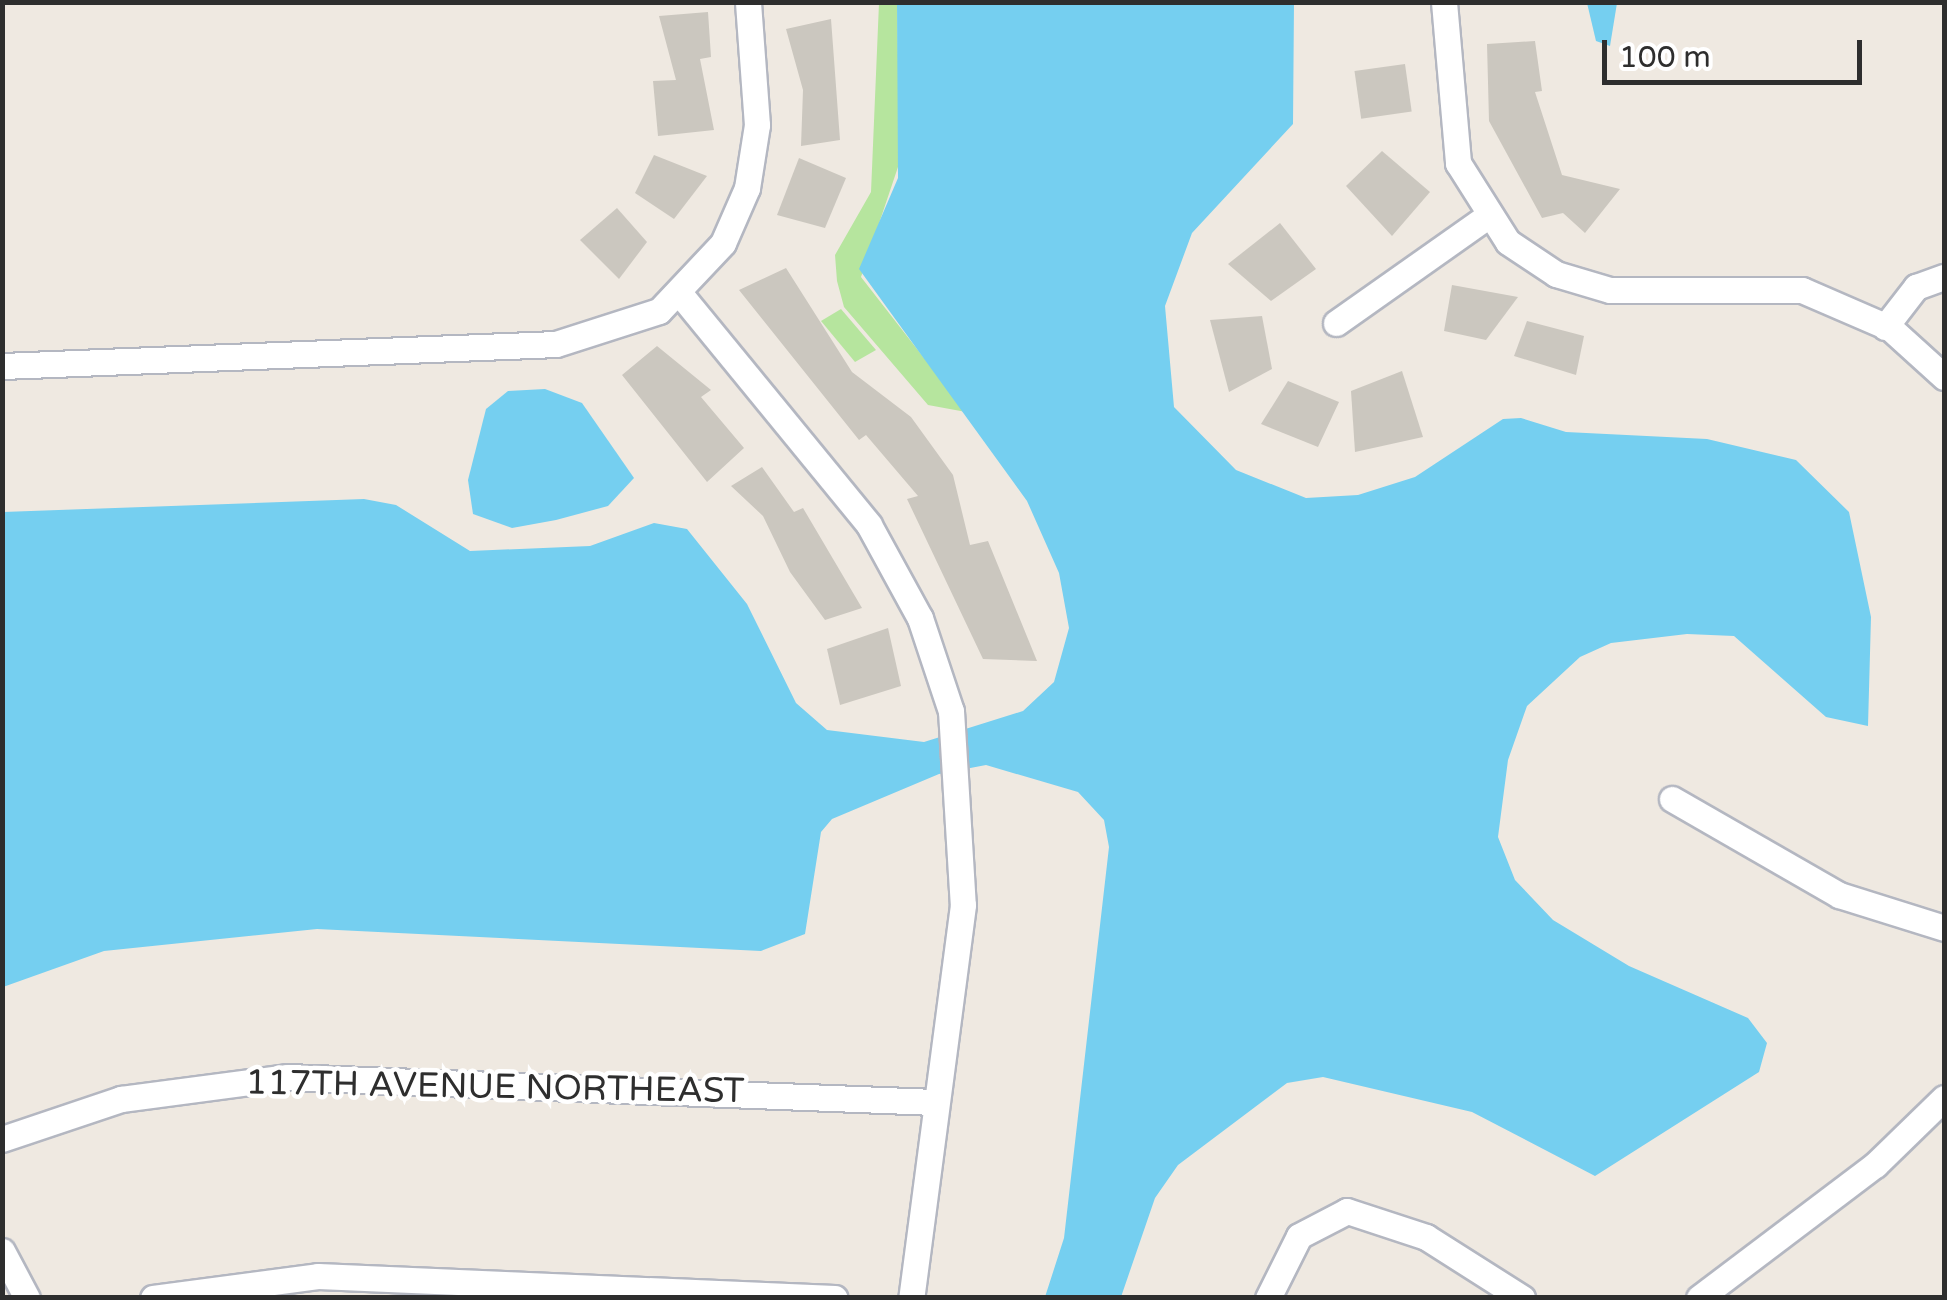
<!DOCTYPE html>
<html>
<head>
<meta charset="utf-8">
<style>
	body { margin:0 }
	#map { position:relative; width:1947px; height:1300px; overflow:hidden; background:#efe9e1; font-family:"Varela Round",sans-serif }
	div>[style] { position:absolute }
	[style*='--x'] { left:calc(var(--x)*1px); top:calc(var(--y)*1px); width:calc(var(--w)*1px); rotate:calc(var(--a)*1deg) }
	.green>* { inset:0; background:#b6e59e }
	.water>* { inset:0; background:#75cff0 }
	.building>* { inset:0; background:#cbc7bf; transform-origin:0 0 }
	.roads { filter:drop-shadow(2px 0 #b4b7c1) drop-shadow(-2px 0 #b4b7c1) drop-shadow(0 2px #b4b7c1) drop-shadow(0 -2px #b4b7c1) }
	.minor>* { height:25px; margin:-12.5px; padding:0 12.5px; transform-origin:12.5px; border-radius:12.5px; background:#fff }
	span { translate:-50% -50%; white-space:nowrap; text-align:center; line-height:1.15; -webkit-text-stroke:9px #fff; paint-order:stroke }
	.street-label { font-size:35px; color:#2e2e2e }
	.frame { position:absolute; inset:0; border:5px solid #2e2e2e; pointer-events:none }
	.scale { position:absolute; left:1602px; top:40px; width:260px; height:45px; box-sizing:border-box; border:5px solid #2e2e2e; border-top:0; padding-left:12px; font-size:30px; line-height:35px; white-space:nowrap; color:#2e2e2e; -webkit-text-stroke:8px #fff; paint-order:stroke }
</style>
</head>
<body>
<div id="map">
	<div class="green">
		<i style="clip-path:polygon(879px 3px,897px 3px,900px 161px,861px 277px,966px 412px,928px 405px,844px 307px,837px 281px,835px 255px,871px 192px)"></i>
		<i style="clip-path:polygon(841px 309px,876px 350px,855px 362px,821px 321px)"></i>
	</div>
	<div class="water">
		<i style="clip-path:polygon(897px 3px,1294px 3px,1293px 124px,1192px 233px,1165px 306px,1174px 407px,1236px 470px,1306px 498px,1358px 495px,1415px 477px,1503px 419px,1521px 418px,1566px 432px,1707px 439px,1796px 460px,1849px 512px,1871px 617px,1868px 726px,1826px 717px,1734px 636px,1687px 634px,1611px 643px,1580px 657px,1527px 706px,1508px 760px,1498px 837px,1515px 880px,1553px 920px,1629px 966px,1748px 1018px,1767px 1043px,1759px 1072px,1595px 1176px,1472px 1112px,1323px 1077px,1287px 1083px,1178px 1165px,1155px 1198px,1121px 1297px,1045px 1297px,1064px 1238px,1109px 847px,1104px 820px,1078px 792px,986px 765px,939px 774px,832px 819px,821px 832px,805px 934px,761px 951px,317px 929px,104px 951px,3px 987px,3px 512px,364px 499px,396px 505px,470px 551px,590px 546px,654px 523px,687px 529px,747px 604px,796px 703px,827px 730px,924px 742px,1023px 711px,1054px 682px,1069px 628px,1059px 573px,1027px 501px,859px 269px,898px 178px)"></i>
		<i style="clip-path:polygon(1587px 3px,1617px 3px,1610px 46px,1596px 41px)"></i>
		<i style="clip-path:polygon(545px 389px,582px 403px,634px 478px,608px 506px,556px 520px,512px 528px,473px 514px,468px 480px,486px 409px,508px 391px)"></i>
	</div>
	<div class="building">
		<i style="clip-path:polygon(708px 12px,711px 57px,700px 59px,714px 130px,658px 136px,653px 81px,676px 80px,659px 16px)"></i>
		<i style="clip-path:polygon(831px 19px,840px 140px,801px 146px,803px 90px,786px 29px)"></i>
		<i style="clip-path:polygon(1535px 41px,1542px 91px,1535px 92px,1562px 175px,1620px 189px,1585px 233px,1563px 213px,1542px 218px,1489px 121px,1487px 44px)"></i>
		<i style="left:1405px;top:64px;width:48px;height:51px;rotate:82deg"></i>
		<i style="clip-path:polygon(1382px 151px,1430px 192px,1392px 236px,1346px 186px)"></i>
		<i style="clip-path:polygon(654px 155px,707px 176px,674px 219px,635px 193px)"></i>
		<i style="clip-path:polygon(799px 158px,846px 178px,825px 228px,777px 215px)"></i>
		<i style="clip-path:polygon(617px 208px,647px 242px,619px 279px,580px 240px)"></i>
		<i style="clip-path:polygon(1280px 223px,1316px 269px,1271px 301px,1228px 264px)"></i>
		<i style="clip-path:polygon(786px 268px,852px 372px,911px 417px,953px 475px,970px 545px,988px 541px,1037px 661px,983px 659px,907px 499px,918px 496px,866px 435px,859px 440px,739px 290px)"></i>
		<i style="clip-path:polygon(1452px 285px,1518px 297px,1486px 340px,1444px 331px)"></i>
		<i style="clip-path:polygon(1262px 316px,1272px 369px,1229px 392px,1210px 320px)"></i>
		<i style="clip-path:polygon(1527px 321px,1584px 336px,1576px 375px,1514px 356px)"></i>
		<i style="clip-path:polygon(657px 346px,711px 390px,701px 397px,744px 448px,707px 482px,622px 375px)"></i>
		<i style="clip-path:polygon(1402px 371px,1423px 437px,1355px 452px,1351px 391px)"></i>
		<i style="clip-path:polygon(1288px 381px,1339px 402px,1318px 447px,1261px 424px)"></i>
		<i style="clip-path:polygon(762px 467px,794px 512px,803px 508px,862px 608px,825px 620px,790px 572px,763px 516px,731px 486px)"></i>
		<i style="clip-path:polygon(888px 628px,901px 686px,840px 705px,827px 649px)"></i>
	</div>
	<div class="roads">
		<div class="minor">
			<i style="--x:1444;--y:2;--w:162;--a:85"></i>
			<i style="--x:1458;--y:163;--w:93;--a:57.7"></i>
			<i style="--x:1508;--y:242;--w:58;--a:33.7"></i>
			<i style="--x:1556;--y:274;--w:56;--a:16.5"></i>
			<i style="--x:1610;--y:290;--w:192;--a:0"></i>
			<i style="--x:1802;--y:290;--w:96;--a:23.4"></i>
			<i style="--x:1890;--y:328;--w:73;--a:42.2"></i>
			<i style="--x:681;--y:295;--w:297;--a:50.7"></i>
			<i style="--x:869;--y:525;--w:106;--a:61.3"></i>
			<i style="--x:920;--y:618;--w:98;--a:71.6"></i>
			<i style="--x:951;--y:711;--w:194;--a:86.5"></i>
			<i style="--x:963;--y:905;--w:396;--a:97.5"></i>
			<i style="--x:1336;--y:323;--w:182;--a:-35.2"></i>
			<i style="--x:1885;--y:327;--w:51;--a:-52.2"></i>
			<i style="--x:1916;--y:287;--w:30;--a:-20"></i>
			<i style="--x:2;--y:366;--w:554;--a:-2.27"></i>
			<i style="--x:556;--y:344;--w:108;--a:-17.8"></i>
			<i style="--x:659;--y:311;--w:93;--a:-46.7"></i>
			<i style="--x:723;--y:243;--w:60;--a:-66.4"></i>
			<i style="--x:747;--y:188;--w:64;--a:-81"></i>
			<i style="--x:757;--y:125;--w:123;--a:-94.2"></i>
			<i style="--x:1672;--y:799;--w:193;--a:29.9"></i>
			<i style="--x:1839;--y:895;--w:110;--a:17.4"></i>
			<i style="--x:2;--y:1139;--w:126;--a:-18.6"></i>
			<i style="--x:121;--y:1099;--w:167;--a:-7.5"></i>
			<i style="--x:287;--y:1077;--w:649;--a:2.21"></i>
			<i style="--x:2;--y:1251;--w:53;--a:62"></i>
			<i style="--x:153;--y:1298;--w:166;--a:-7.6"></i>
			<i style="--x:318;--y:1276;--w:517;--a:2.44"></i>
			<i style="--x:1268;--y:1298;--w:69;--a:-63.4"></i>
			<i style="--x:1299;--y:1236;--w:54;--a:-27.5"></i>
			<i style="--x:1347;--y:1211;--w:83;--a:18.2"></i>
			<i style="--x:1426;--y:1237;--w:114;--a:32.4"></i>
			<i style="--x:1699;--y:1298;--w:221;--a:-37.1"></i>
			<i style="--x:1875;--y:1165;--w:96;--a:-44.2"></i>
		</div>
	</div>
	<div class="street-label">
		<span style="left:495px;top:1087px;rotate:1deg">117TH AVENUE NORTHEAST</span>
	</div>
	<div class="frame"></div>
	<div class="scale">100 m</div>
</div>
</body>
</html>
